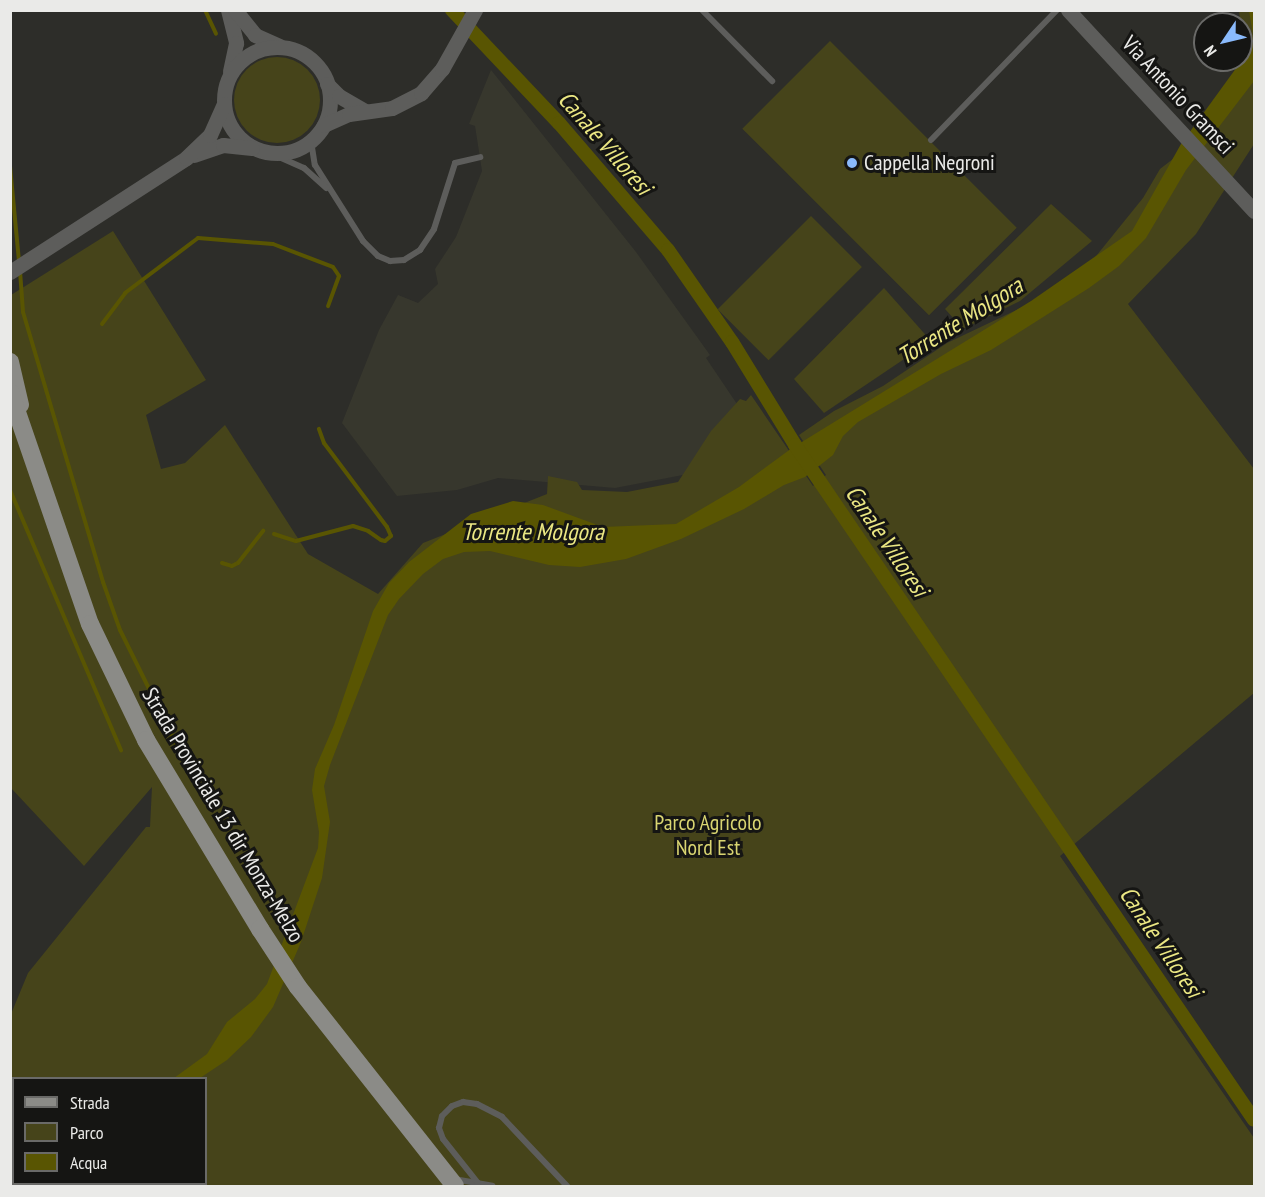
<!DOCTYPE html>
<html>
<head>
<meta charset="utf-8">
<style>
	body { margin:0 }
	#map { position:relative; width:1265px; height:1197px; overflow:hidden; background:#2d2d29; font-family:"PT Sans Narrow",sans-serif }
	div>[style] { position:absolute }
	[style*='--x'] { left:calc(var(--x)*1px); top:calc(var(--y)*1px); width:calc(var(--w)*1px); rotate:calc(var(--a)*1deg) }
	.built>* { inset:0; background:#37372d }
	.green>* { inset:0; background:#46441a; transform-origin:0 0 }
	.round { border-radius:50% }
	.water>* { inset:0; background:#595502 }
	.stream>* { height:4px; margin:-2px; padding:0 2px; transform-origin:2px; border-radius:2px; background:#595502 }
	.canal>* { height:14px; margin:-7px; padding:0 7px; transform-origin:7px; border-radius:7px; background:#595502 }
	.service>* { height:6px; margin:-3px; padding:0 3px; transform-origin:3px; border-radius:3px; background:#5d5d5b }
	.tertiary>* { height:15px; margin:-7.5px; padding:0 7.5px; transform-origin:7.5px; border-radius:7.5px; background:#5d5d5b }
	.tertiary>.ring { margin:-7.5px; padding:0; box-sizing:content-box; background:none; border:15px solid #5d5d5b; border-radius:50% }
	.primary>* { height:18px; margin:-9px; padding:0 9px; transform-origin:9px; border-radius:9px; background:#8b8b87 }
	.dots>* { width:16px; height:16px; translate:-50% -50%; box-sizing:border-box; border:3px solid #151513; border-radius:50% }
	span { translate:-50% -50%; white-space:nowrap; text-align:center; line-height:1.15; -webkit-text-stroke:6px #151513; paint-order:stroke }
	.street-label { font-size:22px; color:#eaeae8 }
	.poi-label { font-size:22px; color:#eaeae8 }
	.left { translate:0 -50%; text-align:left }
	.park-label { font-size:22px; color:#d9d571 }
	.water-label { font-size:24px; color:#ebe783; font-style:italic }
	.frame { position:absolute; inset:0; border:12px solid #eaeae8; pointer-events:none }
	.legend { position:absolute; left:12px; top:1077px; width:195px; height:108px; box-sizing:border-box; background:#151513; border:2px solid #6a6a68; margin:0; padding:8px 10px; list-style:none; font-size:18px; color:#eaeae8 }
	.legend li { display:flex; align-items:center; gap:12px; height:30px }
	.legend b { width:30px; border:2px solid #6a6a68 }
	.north { position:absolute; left:1193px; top:12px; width:60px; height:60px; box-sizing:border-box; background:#151513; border:2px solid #6a6a68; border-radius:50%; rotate:235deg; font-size:16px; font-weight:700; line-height:24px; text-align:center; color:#eaeae8 }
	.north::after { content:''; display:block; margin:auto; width:21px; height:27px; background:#8abafc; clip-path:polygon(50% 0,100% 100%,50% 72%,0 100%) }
</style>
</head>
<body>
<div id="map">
	<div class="built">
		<i style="clip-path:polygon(491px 70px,636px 252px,710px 355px,706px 358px,737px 404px,688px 474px,615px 488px,498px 478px,457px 490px,397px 496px,342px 423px,379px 330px,398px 295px,418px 303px,438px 284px,435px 269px,456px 237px,482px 171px,475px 126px,469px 124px)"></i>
	</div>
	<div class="green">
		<i style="clip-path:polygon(evenodd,1239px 11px,1254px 11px,1254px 144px,1196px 234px,1128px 304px,1254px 469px,1254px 693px,1060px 856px,1254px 1138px,1254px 1186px,11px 1186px,11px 1014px,28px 973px,146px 827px,150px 827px,152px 787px,84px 866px,11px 788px,11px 295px,113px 231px,206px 380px,146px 415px,161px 469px,185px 463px,225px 425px,308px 554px,378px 594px,423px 543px,547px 494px,548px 476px,577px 482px,582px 490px,627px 492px,678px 482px,711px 431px,740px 399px,746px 401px,751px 395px,813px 486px,826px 475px,799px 435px,834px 411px,883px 386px,947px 343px,1056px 291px,1084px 271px,1143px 198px,1160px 169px,1209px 131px,1236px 78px,1241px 60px,1243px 45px,1239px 11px,14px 1078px,206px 1078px,206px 1184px,14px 1184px,14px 1078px)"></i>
		<i style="left:830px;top:41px;width:264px;height:124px;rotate:45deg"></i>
		<i class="round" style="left:234px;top:57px;width:86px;height:86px"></i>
		<i style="clip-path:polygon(1051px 204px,1092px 241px,1020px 301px,963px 329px,945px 309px)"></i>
		<i style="left:811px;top:216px;width:72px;height:132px;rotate:45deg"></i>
		<i style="clip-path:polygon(884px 288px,931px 341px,824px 413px,794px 379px)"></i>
	</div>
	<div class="water">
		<i style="clip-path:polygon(1249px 11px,1254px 11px,1254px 81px,1186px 170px,1146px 238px,1119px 266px,1089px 288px,991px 350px,941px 374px,858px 422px,843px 436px,833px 455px,805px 477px,784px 485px,744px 509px,681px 539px,626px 559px,580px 567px,549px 565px,490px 551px,464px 552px,443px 559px,423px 574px,399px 599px,388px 615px,330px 765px,324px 786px,330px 822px,322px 878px,301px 942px,273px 1007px,251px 1037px,227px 1060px,200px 1078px,174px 1078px,207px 1054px,227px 1022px,255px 999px,267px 984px,318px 848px,319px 832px,312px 790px,315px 769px,334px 725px,373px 611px,389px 583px,409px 562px,471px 514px,513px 501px,543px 505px,603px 527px,676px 524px,739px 487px,792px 448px,1031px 301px,1132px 231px,1181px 144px,1250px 49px,1253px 34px)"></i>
	</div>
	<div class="stream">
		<i style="--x:205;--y:10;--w:26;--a:65"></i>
		<i style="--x:10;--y:166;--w:95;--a:84.6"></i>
		<i style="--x:20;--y:271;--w:41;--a:85.8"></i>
		<i style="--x:23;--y:312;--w:282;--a:73.5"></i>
		<i style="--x:103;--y:582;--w:51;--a:70.5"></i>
		<i style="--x:120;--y:630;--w:174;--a:63.7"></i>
		<i style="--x:102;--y:324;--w:39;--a:-53"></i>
		<i style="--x:125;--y:293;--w:91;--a:-37"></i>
		<i style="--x:198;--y:238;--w:75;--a:4.6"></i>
		<i style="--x:273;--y:244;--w:64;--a:21"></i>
		<i style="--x:333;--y:267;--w:11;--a:56"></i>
		<i style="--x:339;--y:276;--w:32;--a:110"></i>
		<i style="--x:10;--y:490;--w:283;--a:66.9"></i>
		<i style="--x:274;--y:534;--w:23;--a:18"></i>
		<i style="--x:296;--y:541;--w:59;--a:-14.7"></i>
		<i style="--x:353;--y:526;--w:16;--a:18"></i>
		<i style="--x:368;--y:531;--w:16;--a:35"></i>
		<i style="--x:381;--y:540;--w:4;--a:14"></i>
		<i style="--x:385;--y:541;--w:8;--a:-40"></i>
		<i style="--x:391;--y:536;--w:10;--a:-114"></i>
		<i style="--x:387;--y:527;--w:105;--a:-126.9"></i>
		<i style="--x:324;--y:443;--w:15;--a:-110"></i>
		<i style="--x:222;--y:563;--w:10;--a:17"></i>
		<i style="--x:232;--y:566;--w:7;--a:-27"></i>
		<i style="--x:238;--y:563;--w:41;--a:-52"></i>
	</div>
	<div class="canal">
		<i style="--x:452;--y:10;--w:156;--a:46.6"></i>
		<i style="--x:559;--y:123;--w:167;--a:49.4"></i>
		<i style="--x:668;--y:250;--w:112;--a:55.2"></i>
		<i style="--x:732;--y:342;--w:121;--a:58.5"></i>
		<i style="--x:795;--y:445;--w:816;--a:55.78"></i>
	</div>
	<div class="service">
		<i style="--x:702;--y:10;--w:100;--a:45.4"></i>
		<i style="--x:931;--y:140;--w:181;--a:-45.9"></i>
		<i style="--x:311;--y:141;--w:24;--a:81"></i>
		<i style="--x:315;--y:165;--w:90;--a:57.7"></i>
		<i style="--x:363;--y:241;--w:21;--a:45"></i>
		<i style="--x:378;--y:256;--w:13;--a:23"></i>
		<i style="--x:390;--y:261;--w:14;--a:-4"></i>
		<i style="--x:404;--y:260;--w:19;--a:-32"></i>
		<i style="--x:420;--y:250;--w:25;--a:-56"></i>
		<i style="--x:434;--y:229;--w:69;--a:-72.3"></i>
		<i style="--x:455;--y:163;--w:26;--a:-13"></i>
		<i style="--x:270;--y:153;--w:37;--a:24"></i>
		<i style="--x:304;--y:168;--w:30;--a:42"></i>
		<i style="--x:454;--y:1179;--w:39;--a:10"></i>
		<i style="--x:478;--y:1183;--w:56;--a:-128.5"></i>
		<i style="--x:443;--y:1139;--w:12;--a:-110"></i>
		<i style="--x:439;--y:1128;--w:12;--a:-76"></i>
		<i style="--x:442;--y:1116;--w:14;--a:-45"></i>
		<i style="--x:452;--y:1106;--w:12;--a:-20"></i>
		<i style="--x:463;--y:1102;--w:14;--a:8"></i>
		<i style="--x:477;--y:1104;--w:28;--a:27"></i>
		<i style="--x:502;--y:1117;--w:95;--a:46.7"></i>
	</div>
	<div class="tertiary">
		<i style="--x:228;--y:10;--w:34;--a:76"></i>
		<i style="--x:236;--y:43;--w:29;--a:102"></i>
		<i style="--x:235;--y:10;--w:32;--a:51"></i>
		<i style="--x:255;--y:35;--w:27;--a:24"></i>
		<i style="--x:1068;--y:10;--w:274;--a:47.2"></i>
		<i class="ring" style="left:224px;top:47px;width:91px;height:91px"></i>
		<i style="--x:327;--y:84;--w:17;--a:45"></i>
		<i style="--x:339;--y:96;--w:30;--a:30"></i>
		<i style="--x:324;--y:125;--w:27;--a:-24"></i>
		<i style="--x:349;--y:114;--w:43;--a:-7.9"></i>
		<i style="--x:392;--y:108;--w:33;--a:-27"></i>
		<i style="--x:421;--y:93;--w:32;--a:-49"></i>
		<i style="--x:442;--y:69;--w:68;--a:-60.8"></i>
		<i style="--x:194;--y:155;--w:31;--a:-19"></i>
		<i style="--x:223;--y:145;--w:29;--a:6"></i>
		<i style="--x:10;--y:272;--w:210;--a:-32.9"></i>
		<i style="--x:186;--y:158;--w:33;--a:-44"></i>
		<i style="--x:210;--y:135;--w:34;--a:-66"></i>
	</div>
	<div class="primary">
		<i style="--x:10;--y:362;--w:44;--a:76.9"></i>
		<i style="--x:10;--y:392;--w:245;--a:71"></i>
		<i style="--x:90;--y:624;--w:129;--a:64.2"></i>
		<i style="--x:146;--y:740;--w:221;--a:58.9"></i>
		<i style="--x:260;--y:929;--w:69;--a:56.8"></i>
		<i style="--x:298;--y:987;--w:253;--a:51.7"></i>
	</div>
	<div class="dots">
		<i style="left:852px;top:163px;background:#8abafc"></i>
	</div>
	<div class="street-label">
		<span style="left:1178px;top:95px;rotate:47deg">Via Antonio Gramsci</span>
		<span style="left:223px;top:815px;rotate:59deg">Strada Provinciale 13 dir Monza-Melzo</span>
	</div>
	<div class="poi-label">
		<span class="left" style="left:864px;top:163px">Cappella Negroni</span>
	</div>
	<div class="park-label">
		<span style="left:708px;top:835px">Parco Agricolo<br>Nord Est</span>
	</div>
	<div class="water-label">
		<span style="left:605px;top:143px;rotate:49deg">Canale Villoresi</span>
		<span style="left:960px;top:321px;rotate:-32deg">Torrente Molgora</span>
		<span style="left:533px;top:532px">Torrente Molgora</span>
		<span style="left:887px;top:541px;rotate:56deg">Canale Villoresi</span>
		<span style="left:1161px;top:942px;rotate:56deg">Canale Villoresi</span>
	</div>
	<div class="frame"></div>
	<ul class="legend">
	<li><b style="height:8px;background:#8b8b87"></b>Strada</li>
	<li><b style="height:16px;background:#46441a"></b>Parco</li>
	<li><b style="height:16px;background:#595502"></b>Acqua</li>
	</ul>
	<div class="north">N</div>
</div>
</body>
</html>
